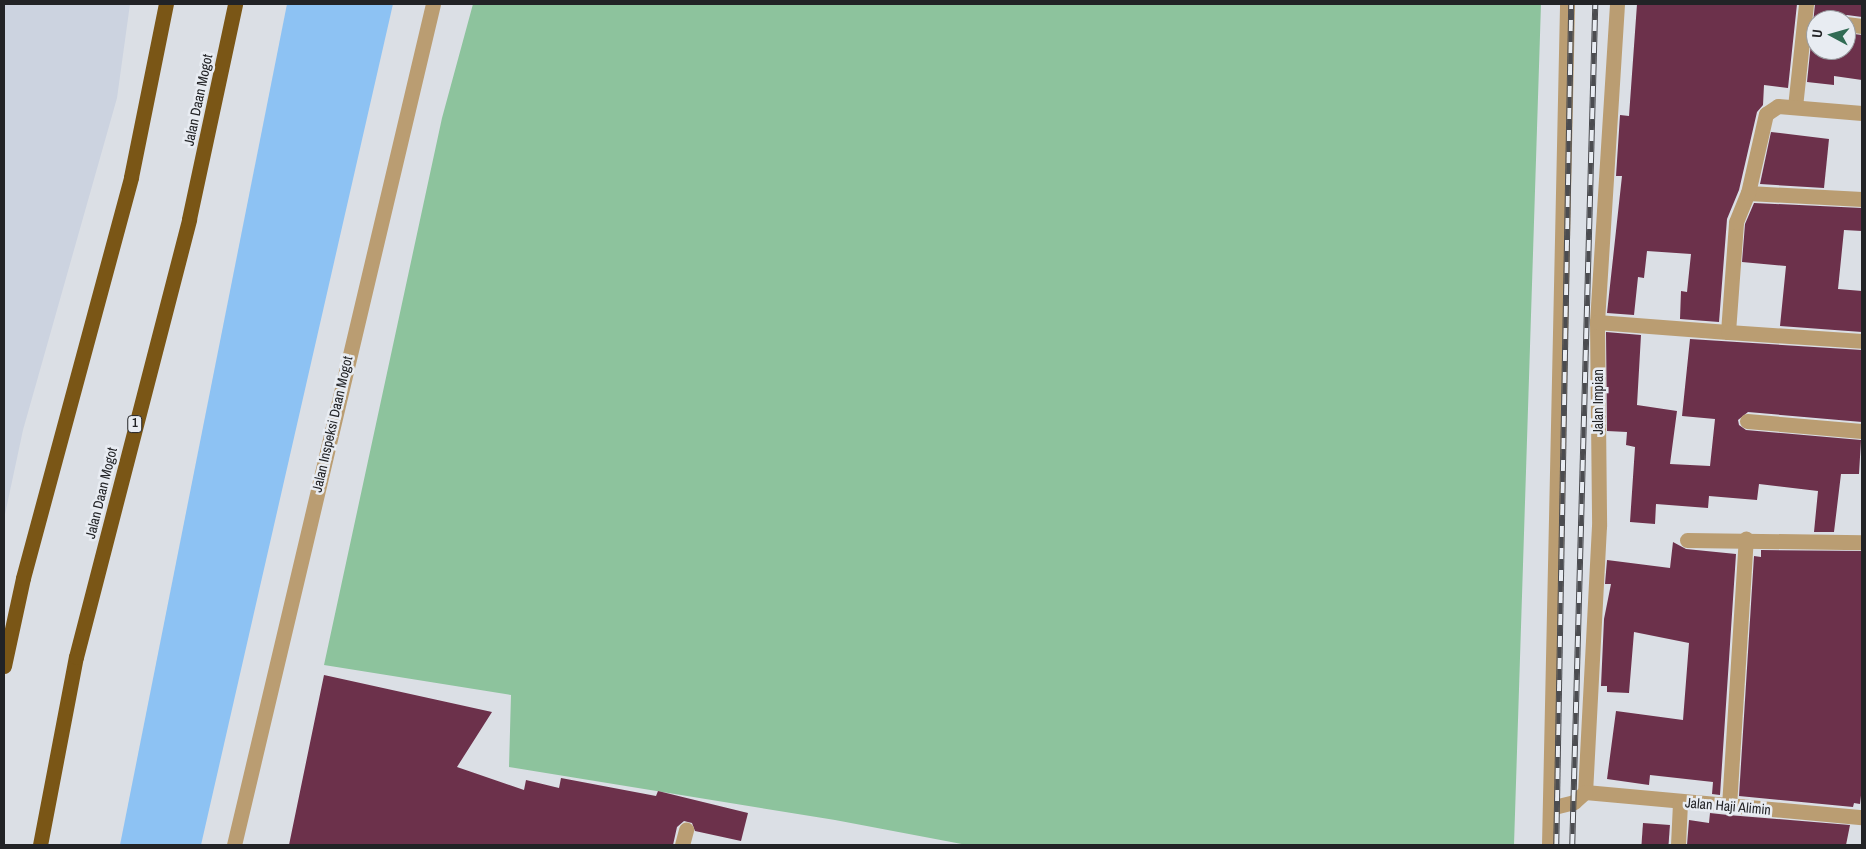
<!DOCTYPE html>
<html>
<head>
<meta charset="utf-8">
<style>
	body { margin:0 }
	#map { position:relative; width:1866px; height:849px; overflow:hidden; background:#dbdfe5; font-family:"Archivo Narrow",sans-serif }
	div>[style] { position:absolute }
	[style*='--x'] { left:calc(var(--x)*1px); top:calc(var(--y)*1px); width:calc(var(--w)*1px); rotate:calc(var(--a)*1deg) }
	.built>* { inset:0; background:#ccd3e0 }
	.green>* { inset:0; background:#8dc39d }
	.water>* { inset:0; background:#8dc2f3 }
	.building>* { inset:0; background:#6c314b; transform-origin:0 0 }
	.minor>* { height:15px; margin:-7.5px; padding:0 7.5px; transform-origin:7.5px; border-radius:7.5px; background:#ba9d72 }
	.highway>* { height:15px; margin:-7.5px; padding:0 7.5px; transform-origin:7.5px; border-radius:7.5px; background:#7a5616 }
	.rail>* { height:5.5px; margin-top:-2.75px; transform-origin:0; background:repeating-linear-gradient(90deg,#e8ecf2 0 11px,#4b4c50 0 22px); box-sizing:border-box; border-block:1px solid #4b4c50 }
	span { translate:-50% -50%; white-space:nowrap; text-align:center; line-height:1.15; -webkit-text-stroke:5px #e8ecf2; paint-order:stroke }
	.shield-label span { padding:1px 4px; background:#e8ecf2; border:1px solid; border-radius:4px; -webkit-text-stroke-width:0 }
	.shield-label { font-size:12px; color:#222326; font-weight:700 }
	.street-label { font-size:14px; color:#222326 }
	.frame { position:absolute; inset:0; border:5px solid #222326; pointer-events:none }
	.north { position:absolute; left:1806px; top:10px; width:50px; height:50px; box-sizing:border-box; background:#e8ecf2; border:1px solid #999ca0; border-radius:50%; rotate:276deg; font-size:14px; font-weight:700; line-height:20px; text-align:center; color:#222326 }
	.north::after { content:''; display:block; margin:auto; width:18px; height:22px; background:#316b54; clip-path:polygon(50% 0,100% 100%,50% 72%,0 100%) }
</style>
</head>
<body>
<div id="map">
	<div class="built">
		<i style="clip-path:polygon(4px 4px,130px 4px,117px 98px,23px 430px,4px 519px)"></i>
	</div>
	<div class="green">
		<i style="clip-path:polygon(473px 4px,1541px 4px,1514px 845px,967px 845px,835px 820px,509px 767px,511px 695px,324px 665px,442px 118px)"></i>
	</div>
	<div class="water">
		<i style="clip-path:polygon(287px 4px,393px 4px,201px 845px,120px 845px)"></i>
	</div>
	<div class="building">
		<i style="clip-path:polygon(1637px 4px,1797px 4px,1788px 88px,1764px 85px,1763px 105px,1757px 112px,1739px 190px,1727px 219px,1719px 322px,1680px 319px,1681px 291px,1687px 292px,1691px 254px,1647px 251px,1644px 278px,1638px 277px,1634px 315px,1607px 313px,1622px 176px,1616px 176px,1620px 115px,1629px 116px)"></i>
		<i style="clip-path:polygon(1815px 4px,1862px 4px,1862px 17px,1847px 15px,1838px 20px,1816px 20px,1816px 50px,1846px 50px,1846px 33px,1862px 35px,1862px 80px,1834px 76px,1834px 85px,1807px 82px)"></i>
		<i style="clip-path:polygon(1771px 132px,1829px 139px,1824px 188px,1760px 184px)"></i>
		<i style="clip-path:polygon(1754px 203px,1862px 208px,1862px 231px,1844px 230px,1838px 289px,1862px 291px,1862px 332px,1780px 326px,1786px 266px,1742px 262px,1745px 224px)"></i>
		<i style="clip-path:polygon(1606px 332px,1641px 335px,1637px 405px,1677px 411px,1670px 464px,1710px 466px,1715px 419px,1682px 416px,1690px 339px,1862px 350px,1862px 422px,1748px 412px,1738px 420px,1739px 425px,1746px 430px,1861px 440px,1859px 474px,1841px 474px,1834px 532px,1814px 532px,1818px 491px,1759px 484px,1757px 500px,1709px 496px,1708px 508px,1656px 504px,1655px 524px,1630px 522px,1635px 447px,1626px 445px,1627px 432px,1607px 431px)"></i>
		<i style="clip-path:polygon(1673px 542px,1686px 549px,1736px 554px,1720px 795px,1712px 794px,1713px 782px,1650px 775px,1649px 785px,1607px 779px,1616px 711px,1683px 720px,1689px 643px,1634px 632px,1629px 693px,1607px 692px,1607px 686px,1601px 686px,1604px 619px,1611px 584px,1605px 584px,1607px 560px,1670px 568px)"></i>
		<i style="clip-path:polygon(1761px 550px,1862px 551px,1862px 787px,1860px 804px,1854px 803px,1853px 807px,1739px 796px,1754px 556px,1761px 557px)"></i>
		<i style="clip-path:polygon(324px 675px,492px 712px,457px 767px,524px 790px,526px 780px,559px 788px,561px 778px,656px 796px,658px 791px,748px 813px,741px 841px,695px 831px,692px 823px,684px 821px,677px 827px,673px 845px,289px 845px)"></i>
		<i style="clip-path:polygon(1710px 813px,1728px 815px,1850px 825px,1846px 845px,1687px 845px,1689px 820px,1709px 823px)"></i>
		<i style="left:1643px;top:823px;width:27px;height:22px;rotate:4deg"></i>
	</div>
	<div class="minor">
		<i style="--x:1617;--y:4;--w:319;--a:93.6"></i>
		<i style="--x:1597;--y:322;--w:204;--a:89.4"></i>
		<i style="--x:1599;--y:526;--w:266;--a:93"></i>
		<i style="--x:1585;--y:792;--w:278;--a:5.2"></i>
		<i style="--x:1846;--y:24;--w:16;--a:7"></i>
		<i style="--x:1795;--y:107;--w:104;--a:-83.9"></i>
		<i style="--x:1748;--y:193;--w:114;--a:3"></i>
		<i style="--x:1597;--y:322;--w:131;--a:4.4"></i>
		<i style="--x:1728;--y:332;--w:110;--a:-85.8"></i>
		<i style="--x:1736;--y:222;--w:31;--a:-68"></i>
		<i style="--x:1748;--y:193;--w:81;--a:-77.2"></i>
		<i style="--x:1766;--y:114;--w:14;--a:-34"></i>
		<i style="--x:1778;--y:106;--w:84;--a:4.8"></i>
		<i style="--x:1728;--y:332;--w:134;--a:3.8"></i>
		<i style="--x:1747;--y:421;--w:115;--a:5"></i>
		<i style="--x:1687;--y:540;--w:175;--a:0.7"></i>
		<i style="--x:1729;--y:806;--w:268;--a:-86.4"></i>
		<i style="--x:1550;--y:808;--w:25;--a:-14"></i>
		<i style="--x:1574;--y:802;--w:15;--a:-42"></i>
		<i style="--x:234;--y:845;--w:864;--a:-76.69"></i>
		<i style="--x:682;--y:845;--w:16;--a:-75"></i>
		<i style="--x:1549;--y:845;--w:841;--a:-88.77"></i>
		<i style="--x:1678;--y:845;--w:43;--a:-87.3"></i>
	</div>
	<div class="highway">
		<i style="--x:4;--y:666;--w:90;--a:-77.8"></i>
		<i style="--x:23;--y:578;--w:415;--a:-74.9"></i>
		<i style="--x:131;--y:177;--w:177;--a:-78.6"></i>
		<i style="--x:40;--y:845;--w:191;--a:-79.2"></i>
		<i style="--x:76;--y:657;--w:452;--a:-75.5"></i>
		<i style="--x:189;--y:219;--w:220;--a:-77.9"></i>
	</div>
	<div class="rail">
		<i style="--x:1556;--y:845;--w:841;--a:-88.98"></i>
		<i style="--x:1572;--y:845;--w:841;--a:-88.43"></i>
	</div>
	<div class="shield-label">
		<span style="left:135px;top:424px">1</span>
	</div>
	<div class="street-label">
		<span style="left:198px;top:100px;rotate:-78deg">Jalan Daan Mogot</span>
		<span style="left:1598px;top:402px;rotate:-90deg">Jalan Impian</span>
		<span style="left:332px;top:424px;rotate:-77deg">Jalan Inspeksi Daan Mogot</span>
		<span style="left:101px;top:493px;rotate:-76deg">Jalan Daan Mogot</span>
		<span style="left:1728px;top:806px;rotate:5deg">Jalan Haji Alimin</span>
	</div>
	<div class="frame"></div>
	<div class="north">U</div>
</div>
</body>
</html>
